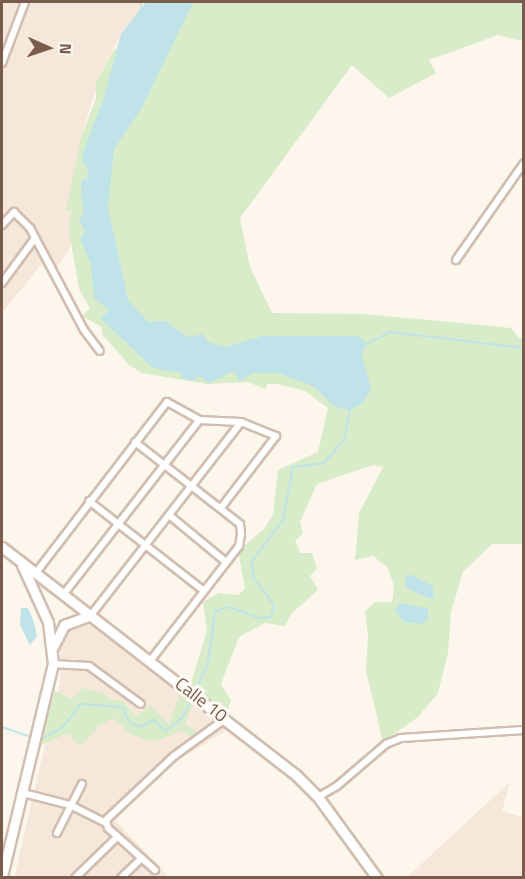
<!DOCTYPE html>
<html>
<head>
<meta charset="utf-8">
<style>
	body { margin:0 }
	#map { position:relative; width:525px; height:879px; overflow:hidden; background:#fdf6ec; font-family:"Titillium Web",sans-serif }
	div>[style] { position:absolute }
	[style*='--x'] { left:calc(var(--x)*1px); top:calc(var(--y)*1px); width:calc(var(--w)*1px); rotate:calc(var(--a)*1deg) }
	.residential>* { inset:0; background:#f5e8da }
	.green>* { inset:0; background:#d8ecc9 }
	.water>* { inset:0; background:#bfe3e8 }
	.stream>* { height:2px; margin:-1px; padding:0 1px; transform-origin:1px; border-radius:1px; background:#bfe3e8 }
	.roads { filter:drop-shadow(2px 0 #d1beb0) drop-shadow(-2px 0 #d1beb0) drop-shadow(0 2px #d1beb0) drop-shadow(0 -2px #d1beb0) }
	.street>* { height:6px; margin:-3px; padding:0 3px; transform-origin:3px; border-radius:3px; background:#fff }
	.secondary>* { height:9px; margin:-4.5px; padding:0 4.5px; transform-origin:4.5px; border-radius:4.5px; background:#fff }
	span { translate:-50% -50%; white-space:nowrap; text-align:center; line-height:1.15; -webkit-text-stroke:6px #fffaf3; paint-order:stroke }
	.street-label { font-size:18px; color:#7a5c4d }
	.frame { position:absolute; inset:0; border:3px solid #7a5c4d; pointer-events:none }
	.north { position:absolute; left:18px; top:18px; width:60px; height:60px; -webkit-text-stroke:4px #fffaf3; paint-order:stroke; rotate:93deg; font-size:16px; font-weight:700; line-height:24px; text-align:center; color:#7a5c4d }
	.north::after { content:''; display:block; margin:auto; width:21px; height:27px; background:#7a5c4d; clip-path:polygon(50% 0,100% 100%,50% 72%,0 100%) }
</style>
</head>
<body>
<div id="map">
	<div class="residential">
		<i style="clip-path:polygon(2px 2px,142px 2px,141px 11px,121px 34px,102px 70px,81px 137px,67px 209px,71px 210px,72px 245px,51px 275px,44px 261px,2px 313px)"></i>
		<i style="clip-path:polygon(83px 620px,94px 622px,231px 728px,178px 760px,115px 820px,168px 876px,165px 878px,14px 878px,60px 682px,60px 645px,66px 631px)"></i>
		<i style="clip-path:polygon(510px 782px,502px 811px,523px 817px,523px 877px,407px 877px)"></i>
	</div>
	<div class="green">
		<i style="clip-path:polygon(168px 2px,523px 2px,523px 41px,498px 35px,429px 60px,436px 73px,389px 98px,352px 65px,240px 218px,250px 267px,272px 313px,362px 314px,451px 322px,511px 328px,519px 338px,523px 338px,523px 544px,492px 544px,463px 572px,451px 612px,448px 653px,438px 693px,418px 717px,383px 742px,366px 671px,368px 637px,365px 611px,375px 602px,392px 602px,394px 585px,387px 567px,373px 556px,355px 560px,359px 513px,383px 467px,373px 465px,317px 484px,300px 522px,303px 533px,295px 541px,300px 553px,312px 553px,317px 569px,310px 576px,318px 590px,292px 613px,285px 626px,265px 623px,239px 637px,221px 684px,231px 701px,226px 714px,190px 686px,207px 631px,203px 602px,219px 593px,238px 595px,245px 589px,238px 551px,264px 529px,273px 514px,278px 470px,318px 452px,328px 408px,305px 391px,278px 384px,267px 384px,266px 389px,247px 382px,207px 384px,142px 373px,129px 365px,102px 334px,102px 327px,82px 316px,90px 308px,79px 289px,69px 231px,71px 210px,66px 210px,81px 137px,96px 99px,96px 82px,114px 49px,127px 48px)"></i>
		<i style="clip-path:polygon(82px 688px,105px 694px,111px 700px,122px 700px,136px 716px,151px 705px,169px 725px,182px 688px,198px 706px,192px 706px,185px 724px,199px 733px,198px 737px,188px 736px,182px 730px,158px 741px,147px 740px,130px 734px,113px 718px,98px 726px,85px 743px,78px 744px,68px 733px,39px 746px,55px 691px,72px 699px)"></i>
	</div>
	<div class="water">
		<i style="clip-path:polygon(146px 2px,193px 3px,141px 109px,114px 149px,108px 208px,128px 300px,148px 322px,165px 321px,188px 337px,203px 334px,208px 342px,226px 347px,262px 336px,358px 336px,366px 342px,362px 356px,371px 389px,362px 404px,350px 410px,335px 407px,313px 386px,278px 373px,253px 373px,239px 382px,237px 374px,232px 372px,209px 383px,199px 376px,192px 381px,183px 379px,181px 373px,153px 368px,100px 318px,110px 311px,94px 298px,91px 264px,80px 239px,85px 232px,79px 219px,84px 213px,81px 192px,82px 180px,88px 178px,87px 165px,82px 162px,84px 150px,104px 98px,121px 34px)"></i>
		<i style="clip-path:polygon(410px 574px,433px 586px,434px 600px,406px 588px,405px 578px)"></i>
		<i style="clip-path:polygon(400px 603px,428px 609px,428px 619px,421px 624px,404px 622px,395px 611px)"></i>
		<i style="clip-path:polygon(21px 608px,28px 608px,34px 623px,37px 636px,30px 645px,20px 625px)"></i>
	</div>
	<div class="stream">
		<i style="--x:140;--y:13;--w:11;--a:-80"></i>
		<i style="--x:366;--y:344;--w:28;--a:-26"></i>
		<i style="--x:391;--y:332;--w:134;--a:6.9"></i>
		<i style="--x:196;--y:689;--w:29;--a:-65"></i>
		<i style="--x:208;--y:663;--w:52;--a:-82.3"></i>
		<i style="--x:215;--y:611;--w:15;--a:-16"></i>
		<i style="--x:229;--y:607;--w:32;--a:20"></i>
		<i style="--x:259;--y:618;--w:12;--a:-5"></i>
		<i style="--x:271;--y:617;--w:12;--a:-76"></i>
		<i style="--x:274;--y:605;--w:34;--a:-127"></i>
		<i style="--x:254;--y:578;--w:17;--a:-97"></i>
		<i style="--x:252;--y:561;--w:51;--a:-52.9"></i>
		<i style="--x:283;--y:520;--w:54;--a:-79.3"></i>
		<i style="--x:293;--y:467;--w:31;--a:-7"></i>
		<i style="--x:324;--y:463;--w:30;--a:-49"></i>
		<i style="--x:344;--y:440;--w:32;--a:-79"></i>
		<i style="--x:2;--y:727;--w:31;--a:19"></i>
		<i style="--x:43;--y:738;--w:21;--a:-28"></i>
		<i style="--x:62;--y:728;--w:31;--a:-52"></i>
		<i style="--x:81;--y:704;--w:41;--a:4.2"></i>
		<i style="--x:122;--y:707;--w:18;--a:63"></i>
		<i style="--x:130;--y:723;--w:11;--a:22"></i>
		<i style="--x:140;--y:727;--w:16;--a:-27"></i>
		<i style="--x:154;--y:720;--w:16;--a:43"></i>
		<i style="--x:166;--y:731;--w:21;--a:-39"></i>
		<i style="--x:182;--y:718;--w:21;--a:-62"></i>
	</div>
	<div class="roads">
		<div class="street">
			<i style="--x:2;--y:63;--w:65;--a:-69.3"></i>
			<i style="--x:2;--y:225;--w:18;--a:-47"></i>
			<i style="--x:14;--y:212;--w:23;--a:45"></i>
			<i style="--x:30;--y:228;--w:115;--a:62.1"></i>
			<i style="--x:84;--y:330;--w:26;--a:53"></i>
			<i style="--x:456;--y:260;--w:118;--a:-55"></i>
			<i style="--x:2;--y:283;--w:56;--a:-53.7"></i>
			<i style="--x:135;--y:442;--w:133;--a:38"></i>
			<i style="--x:240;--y:524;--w:10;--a:84"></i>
			<i style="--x:241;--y:534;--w:12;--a:99"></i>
			<i style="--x:239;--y:546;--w:144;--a:127.7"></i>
			<i style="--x:89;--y:501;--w:145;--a:38"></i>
			<i style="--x:169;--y:515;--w:74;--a:39.5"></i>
			<i style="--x:35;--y:574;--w:217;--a:-52.5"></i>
			<i style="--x:167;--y:402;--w:37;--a:29"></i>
			<i style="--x:199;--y:420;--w:42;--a:2.7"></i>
			<i style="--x:241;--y:422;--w:38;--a:22"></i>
			<i style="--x:276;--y:436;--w:91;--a:127.4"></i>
			<i style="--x:63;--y:595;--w:222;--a:-52.1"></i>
			<i style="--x:91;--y:615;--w:244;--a:-52.1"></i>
			<i style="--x:53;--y:664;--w:36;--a:3"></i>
			<i style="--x:89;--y:666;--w:64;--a:36.2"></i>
			<i style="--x:23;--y:793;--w:49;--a:14.3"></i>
			<i style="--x:70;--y:805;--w:40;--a:26.6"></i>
			<i style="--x:318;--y:797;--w:22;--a:-30"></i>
			<i style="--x:337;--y:786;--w:65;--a:-40.6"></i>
			<i style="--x:386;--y:744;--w:16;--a:-22"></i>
			<i style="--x:401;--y:738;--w:123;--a:-3.7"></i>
			<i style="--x:57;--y:833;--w:55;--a:-63"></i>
			<i style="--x:155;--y:870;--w:63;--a:-138.2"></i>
			<i style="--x:108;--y:828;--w:8;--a:-104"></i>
			<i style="--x:106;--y:820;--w:93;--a:-43.3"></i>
			<i style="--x:174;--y:756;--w:63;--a:-36"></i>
			<i style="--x:75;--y:878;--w:59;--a:-44.3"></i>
			<i style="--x:121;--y:878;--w:29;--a:-44"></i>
		</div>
		<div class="secondary">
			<i style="--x:2;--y:547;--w:373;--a:37.8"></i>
			<i style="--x:297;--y:776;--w:30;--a:45"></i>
			<i style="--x:318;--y:797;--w:100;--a:53.9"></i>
			<i style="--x:53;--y:647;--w:25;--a:-63"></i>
			<i style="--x:64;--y:625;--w:29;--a:-20"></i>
			<i style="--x:2;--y:876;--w:218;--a:-76.5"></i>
			<i style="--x:53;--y:664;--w:42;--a:-96.8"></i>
			<i style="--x:48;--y:622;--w:63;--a:-114.5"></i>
		</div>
	</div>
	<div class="street-label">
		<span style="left:201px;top:700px;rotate:38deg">Calle 10</span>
	</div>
	<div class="frame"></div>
	<div class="north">N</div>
</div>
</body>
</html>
